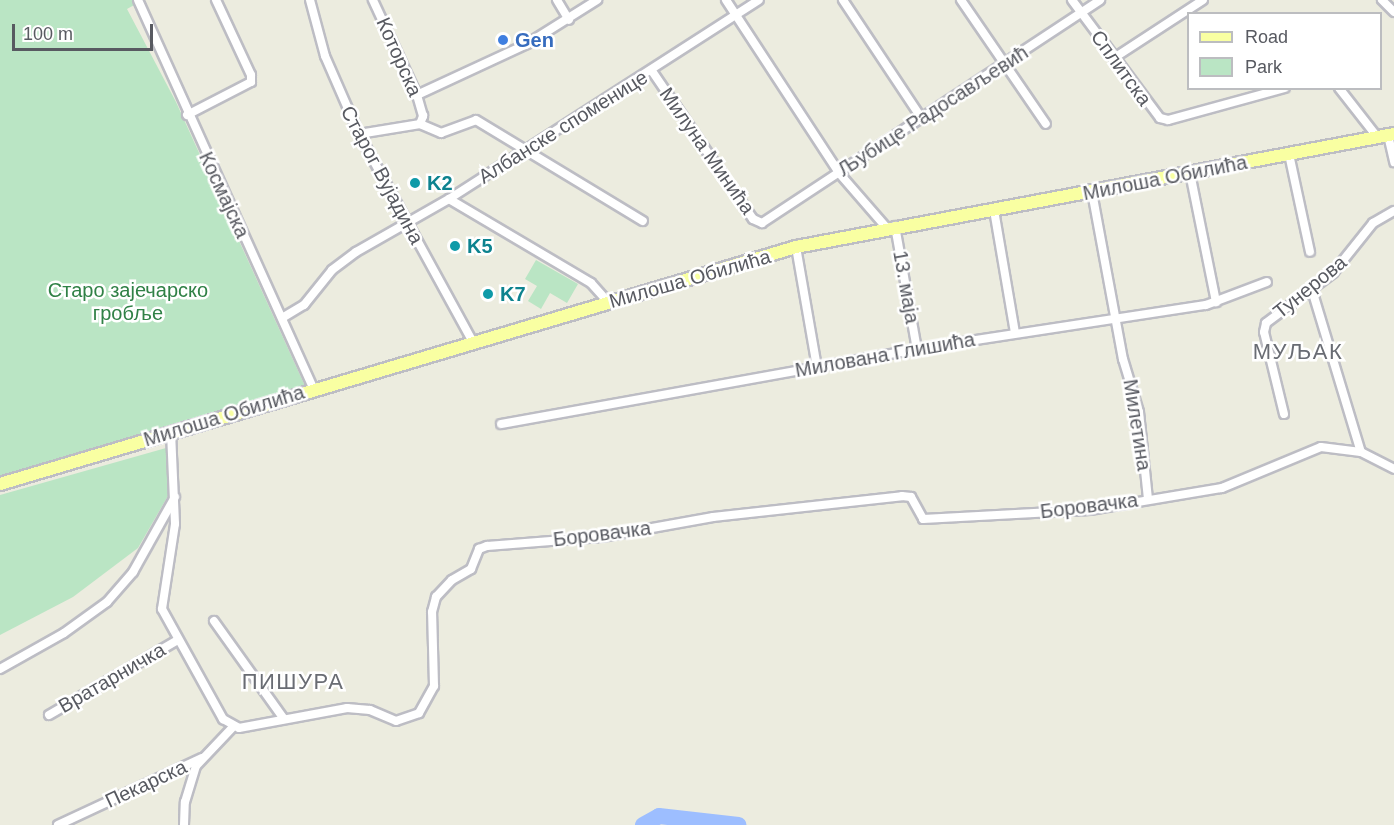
<!DOCTYPE html>
<html>
<head>
<meta charset="utf-8">
<style>
	body { margin:0 }
	#map { position:relative; width:1394px; height:825px; overflow:hidden; background:#ececdf; font-family:Helvetica,sans-serif }
	div>[style] { position:absolute }
	[style*='--x'] { left:calc(var(--x)*1px); top:calc(var(--y)*1px); width:calc(var(--w)*1px); rotate:calc(var(--a)*1deg) }
	.green>* { inset:0; background:#bae5c4 }
	.river>* { height:16px; margin:-8px; padding:0 8px; transform-origin:8px; border-radius:8px; background:#9dbeff }
	.roads { filter:drop-shadow(2px 0 #bdbdc4) drop-shadow(-2px 0 #bdbdc4) drop-shadow(0 2px #bdbdc4) drop-shadow(0 -2px #bdbdc4) }
	.street>* { height:8px; margin:-4px; padding:0 4px; transform-origin:4px; border-radius:4px; background:#fff }
	.primary>* { height:12px; margin:-6px; padding:0 6px; transform-origin:6px; border-radius:6px; background:#f9ffa2 }
	.dots>* { width:16px; height:16px; translate:-50% -50%; box-sizing:border-box; border:3px solid #fff; border-radius:50% }
	span { translate:-50% -50%; white-space:nowrap; text-align:center; line-height:1.15; -webkit-text-stroke:5px #fff; paint-order:stroke }
	.shop-label { font-size:20px; color:#366cbe; font-weight:700 }
	.left { translate:0 -50%; text-align:left }
	.street-label { font-size:20px; color:#585a61 }
	.culture-label { font-size:20px; color:#0d838f; font-weight:700 }
	.park-label { font-size:20px; color:#308146 }
	.quarter-label { font-size:22px; color:#696c73; letter-spacing:1.5px }
	.legend { position:absolute; left:1187px; top:12px; width:195px; height:78px; box-sizing:border-box; background:#fff; border:2px solid #bcbdc0; margin:0; padding:8px 10px; list-style:none; font-size:18px; color:#585a61 }
	.legend li { display:flex; align-items:center; gap:12px; height:30px }
	.legend b { width:30px; border:2px solid #bcbdc0 }
	.scale { position:absolute; left:12px; top:24px; width:141px; height:27px; box-sizing:border-box; border:3px solid #585a61; border-top:0; padding-left:8px; font-size:18px; line-height:21px; white-space:nowrap; color:#585a61; -webkit-text-stroke:4px #fff; paint-order:stroke }
</style>
</head>
<body>
<div id="map">
	<div class="green">
		<i style="clip-path:polygon(0 0,134px 0,136px 4px,127px 9px,176px 102px,305px 386px,0 476px)"></i>
		<i style="clip-path:polygon(536px 260px,578px 284px,567px 303px,550px 293px,541px 309px,528px 301px,537px 286px,525px 279px)"></i>
		<i style="clip-path:polygon(166px 448px,169px 494px,138px 548px,73px 597px,0 635px,0 495px)"></i>
	</div>
	<div class="river">
		<i style="--x:643;--y:825;--w:18;--a:-29"></i>
		<i style="--x:659;--y:816;--w:80;--a:6.5"></i>
	</div>
	<div class="roads">
		<div class="street">
			<i style="--x:138;--y:0;--w:428;--a:65.7"></i>
			<i style="--x:310;--y:0;--w:58;--a:75"></i>
			<i style="--x:325;--y:56;--w:85;--a:66.4"></i>
			<i style="--x:359;--y:134;--w:237;--a:61.3"></i>
			<i style="--x:557;--y:0;--w:23;--a:59"></i>
			<i style="--x:726;--y:0;--w:207;--a:56.8"></i>
			<i style="--x:839;--y:173;--w:72;--a:49"></i>
			<i style="--x:843;--y:0;--w:143;--a:56.4"></i>
			<i style="--x:961;--y:0;--w:150;--a:55.6"></i>
			<i style="--x:1072;--y:0;--w:147;--a:53.3"></i>
			<i style="--x:1160;--y:118;--w:8;--a:14"></i>
			<i style="--x:1168;--y:120;--w:121;--a:-15.3"></i>
			<i style="--x:1382;--y:0;--w:17;--a:45"></i>
			<i style="--x:1114;--y:58;--w:106;--a:-33.1"></i>
			<i style="--x:652;--y:71;--w:179;--a:55.7"></i>
			<i style="--x:753;--y:219;--w:10;--a:24"></i>
			<i style="--x:762;--y:223;--w:405;--a:-33.4"></i>
			<i style="--x:1339;--y:88;--w:63;--a:52"></i>
			<i style="--x:417;--y:95;--w:121;--a:-24.9"></i>
			<i style="--x:527;--y:44;--w:83;--a:-32.2"></i>
			<i style="--x:187;--y:115;--w:72;--a:-27.3"></i>
			<i style="--x:251;--y:82;--w:7;--a:-90"></i>
			<i style="--x:251;--y:75;--w:83;--a:-115"></i>
			<i style="--x:420;--y:124;--w:23;--a:23"></i>
			<i style="--x:441;--y:133;--w:37;--a:-20"></i>
			<i style="--x:476;--y:120;--w:195;--a:31.2"></i>
			<i style="--x:359;--y:134;--w:62;--a:-9.3"></i>
			<i style="--x:420;--y:124;--w:9;--a:-69"></i>
			<i style="--x:423;--y:116;--w:22;--a:-106"></i>
			<i style="--x:417;--y:95;--w:105;--a:-114.9"></i>
			<i style="--x:1388;--y:135;--w:28;--a:77"></i>
			<i style="--x:1289;--y:154;--w:100;--a:77.9"></i>
			<i style="--x:1190;--y:173;--w:132;--a:78.6"></i>
			<i style="--x:1092;--y:192;--w:170;--a:79.5"></i>
			<i style="--x:1123;--y:359;--w:55;--a:73.2"></i>
			<i style="--x:1139;--y:412;--w:87;--a:84.1"></i>
			<i style="--x:449;--y:199;--w:165;--a:30.6"></i>
			<i style="--x:591;--y:283;--w:25;--a:48"></i>
			<i style="--x:994;--y:210;--w:125;--a:80.3"></i>
			<i style="--x:895;--y:226;--w:125;--a:79.9"></i>
			<i style="--x:796;--y:247;--w:122;--a:80.1"></i>
			<i style="--x:1312;--y:290;--w:169;--a:73.2"></i>
			<i style="--x:282;--y:318;--w:26;--a:-31"></i>
			<i style="--x:304;--y:305;--w:45;--a:-51.3"></i>
			<i style="--x:332;--y:270;--w:30;--a:-37"></i>
			<i style="--x:356;--y:252;--w:107;--a:-29.7"></i>
			<i style="--x:449;--y:199;--w:368;--a:-32.7"></i>
			<i style="--x:1284;--y:414;--w:84;--a:-103.7"></i>
			<i style="--x:1264;--y:332;--w:9;--a:-77"></i>
			<i style="--x:1266;--y:323;--w:84;--a:-36.7"></i>
			<i style="--x:1333;--y:273;--w:64;--a:-51.3"></i>
			<i style="--x:1373;--y:223;--w:24;--a:-30"></i>
			<i style="--x:501;--y:424;--w:423;--a:-10.2"></i>
			<i style="--x:917;--y:349;--w:292;--a:-8.7"></i>
			<i style="--x:1206;--y:305;--w:65;--a:-20.7"></i>
			<i style="--x:171;--y:432;--w:92;--a:87.5"></i>
			<i style="--x:175;--y:524;--w:86;--a:98.7"></i>
			<i style="--x:162;--y:609;--w:126;--a:61"></i>
			<i style="--x:223;--y:719;--w:18;--a:29"></i>
			<i style="--x:239;--y:728;--w:110;--a:-10.5"></i>
			<i style="--x:347;--y:708;--w:23;--a:5"></i>
			<i style="--x:370;--y:710;--w:28;--a:23"></i>
			<i style="--x:396;--y:721;--w:24;--a:-19"></i>
			<i style="--x:419;--y:713;--w:31;--a:-61"></i>
			<i style="--x:434;--y:686;--w:74;--a:-91.5"></i>
			<i style="--x:432;--y:612;--w:16;--a:-75"></i>
			<i style="--x:436;--y:597;--w:23;--a:-47"></i>
			<i style="--x:452;--y:580;--w:22;--a:-30"></i>
			<i style="--x:471;--y:569;--w:22;--a:-68"></i>
			<i style="--x:479;--y:549;--w:9;--a:-21"></i>
			<i style="--x:487;--y:546;--w:115;--a:-4.5"></i>
			<i style="--x:602;--y:537;--w:113;--a:-10.2"></i>
			<i style="--x:713;--y:517;--w:190;--a:-6.3"></i>
			<i style="--x:902;--y:496;--w:9;--a:6"></i>
			<i style="--x:911;--y:497;--w:25;--a:61"></i>
			<i style="--x:923;--y:519;--w:167;--a:-3.1"></i>
			<i style="--x:1090;--y:510;--w:134;--a:-9.5"></i>
			<i style="--x:1222;--y:488;--w:107;--a:-22.5"></i>
			<i style="--x:1321;--y:447;--w:40;--a:7.1"></i>
			<i style="--x:1361;--y:452;--w:37;--a:27"></i>
			<i style="--x:214;--y:621;--w:120;--a:54.5"></i>
			<i style="--x:0;--y:669;--w:73;--a:-29.4"></i>
			<i style="--x:64;--y:633;--w:53;--a:-35.8"></i>
			<i style="--x:107;--y:602;--w:40;--a:-49"></i>
			<i style="--x:133;--y:572;--w:86;--a:-60.8"></i>
			<i style="--x:49;--y:715;--w:147;--a:-30.2"></i>
			<i style="--x:58;--y:825;--w:159;--a:-25"></i>
			<i style="--x:184;--y:825;--w:23;--a:-88"></i>
			<i style="--x:185;--y:802;--w:38;--a:-73"></i>
			<i style="--x:196;--y:766;--w:54;--a:-46.5"></i>
		</div>
		<div class="primary">
			<i style="--x:0;--y:484;--w:831;--a:-16.58"></i>
			<i style="--x:796;--y:247;--w:609;--a:-10.7"></i>
		</div>
	</div>
	<div class="dots">
		<i style="left:503px;top:40px;background:#3f7fe0"></i>
		<i style="left:415px;top:183px;background:#0f9aa8"></i>
		<i style="left:455px;top:246px;background:#0f9aa8"></i>
		<i style="left:488px;top:294px;background:#0f9aa8"></i>
	</div>
	<div class="shop-label">
		<span class="left" style="left:515px;top:40px">Gen</span>
	</div>
	<div class="street-label">
		<span style="left:399px;top:57px;rotate:66deg">Которска</span>
		<span style="left:1121px;top:68px;rotate:54deg">Сплитска</span>
		<span style="left:933px;top:111px;rotate:-33deg">Љубице Радосављевић</span>
		<span style="left:563px;top:127px;rotate:-32deg">Албанске споменице</span>
		<span style="left:707px;top:151px;rotate:55deg">Милуна Минића</span>
		<span style="left:382px;top:175px;rotate:62deg">Старог Вујадина</span>
		<span style="left:1165px;top:178px;rotate:-11deg">Милоша Обилића</span>
		<span style="left:224px;top:195px;rotate:65deg">Космајска</span>
		<span style="left:690px;top:279px;rotate:-16deg">Милоша Обилића</span>
		<span style="left:906px;top:287px;rotate:80deg">13. маја</span>
		<span style="left:1310px;top:287px;rotate:-39deg">Тунерова</span>
		<span style="left:885px;top:355px;rotate:-10deg">Милована Глишића</span>
		<span style="left:224px;top:416px;rotate:-17deg">Милоша Обилића</span>
		<span style="left:1137px;top:425px;rotate:81deg">Милетина</span>
		<span style="left:1089px;top:506px;rotate:-7deg">Боровачка</span>
		<span style="left:602px;top:534px;rotate:-7deg">Боровачка</span>
		<span style="left:112px;top:678px;rotate:-30deg">Вратарничка</span>
		<span style="left:146px;top:784px;rotate:-25deg">Пекарска</span>
	</div>
	<div class="culture-label">
		<span class="left" style="left:427px;top:183px">K2</span>
		<span class="left" style="left:467px;top:246px">K5</span>
		<span class="left" style="left:500px;top:294px">K7</span>
	</div>
	<div class="park-label">
		<span style="left:128px;top:302px">Старо зајечарско<br>гробље</span>
	</div>
	<div class="quarter-label">
		<span style="left:1298px;top:352px">МУЉАК</span>
		<span style="left:293px;top:682px">ПИШУРА</span>
	</div>
	<ul class="legend">
	<li><b style="height:8px;background:#f9ffa2"></b>Road</li>
	<li><b style="height:16px;background:#bae5c4"></b>Park</li>
	</ul>
	<div class="scale">100 m</div>
</div>
</body>
</html>
